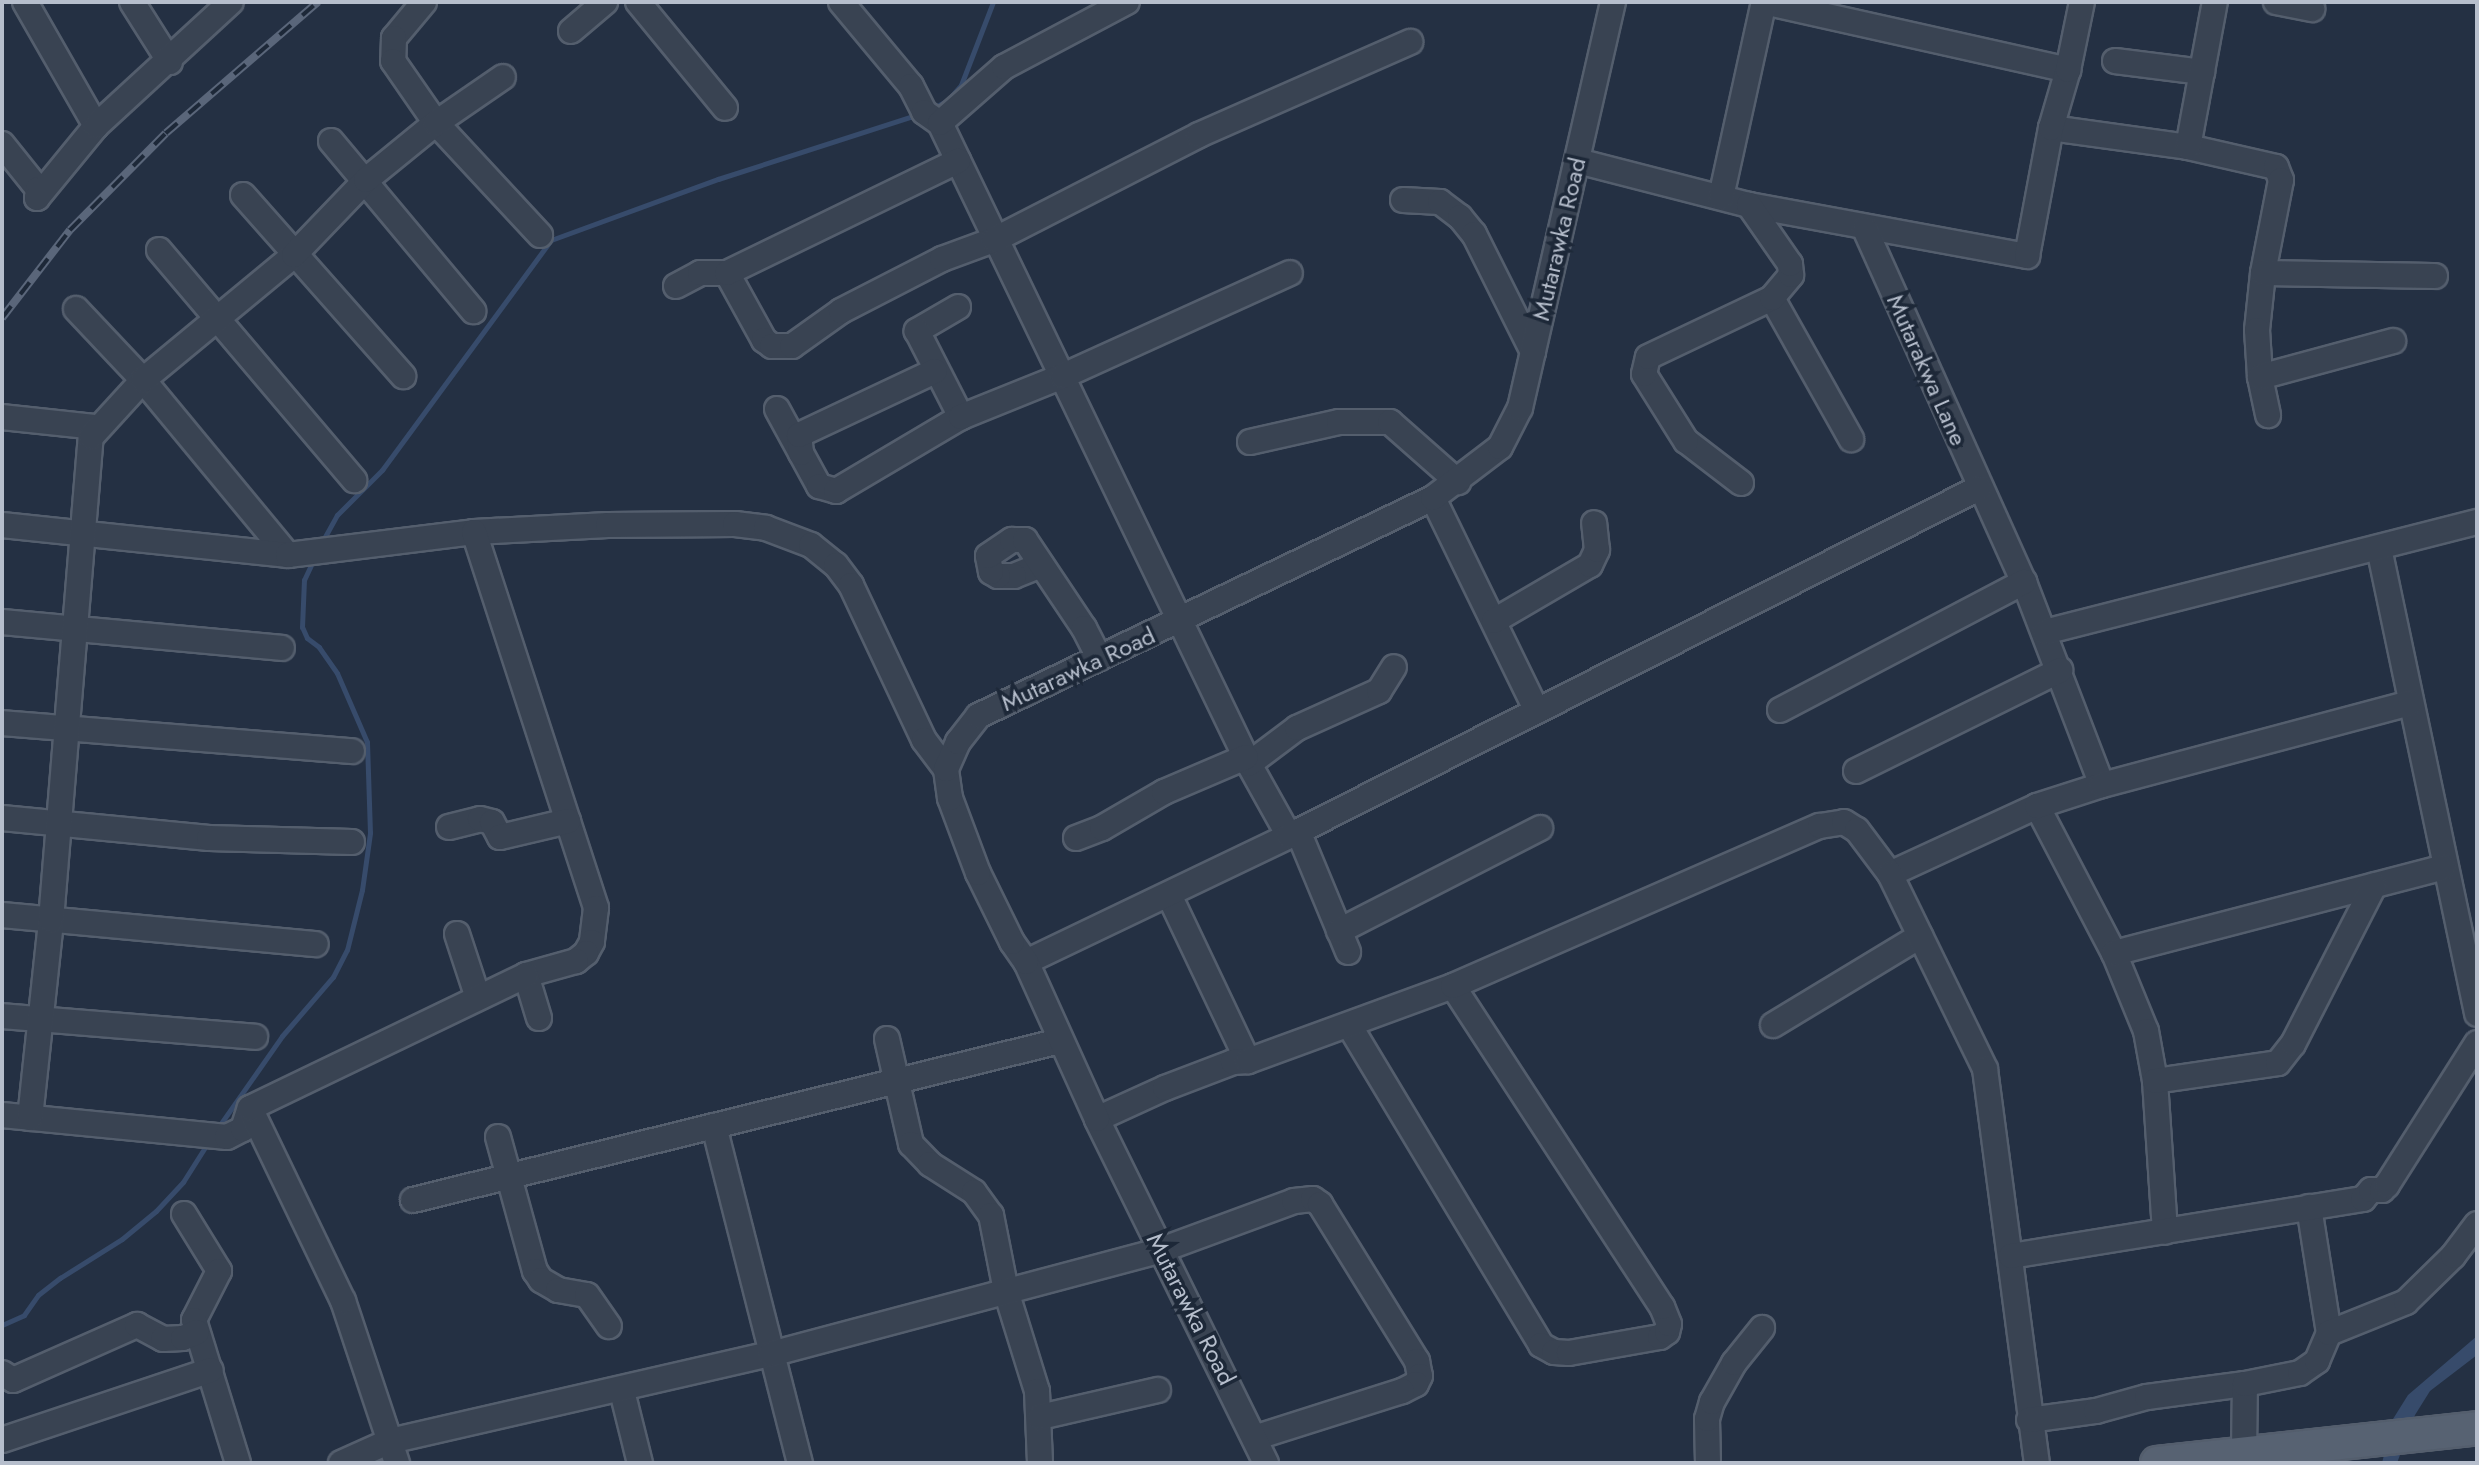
<!DOCTYPE html>
<html>
<head>
<meta charset="utf-8">
<style>
	body { margin:0 }
	#map { position:relative; width:2479px; height:1465px; overflow:hidden; background:#243043; font-family:Jost,sans-serif }
	div>[style] { position:absolute }
	[style*='--x'] { left:calc(var(--x)*1px); top:calc(var(--y)*1px); width:calc(var(--w)*1px); rotate:calc(var(--a)*1deg) }
	.water>* { inset:0; background:#374b6b }
	.stream>* { height:5px; margin:-2.5px; padding:0 2.5px; transform-origin:2.5px; border-radius:2.5px; background:#374b6b }
	.roads { filter:drop-shadow(2px 0 #545e6d) drop-shadow(-2px 0 #545e6d) drop-shadow(0 2px #545e6d) drop-shadow(0 -2px #545e6d) }
	.minor>* { height:24px; margin:-12px; padding:0 12px; transform-origin:12px; border-radius:12px; background:#394352 }
	.major>* { height:32px; margin:-16px; padding:0 16px; transform-origin:16px; border-radius:16px; background:#576272 }
	.rail>* { height:8px; margin-top:-4px; transform-origin:0; background:repeating-linear-gradient(90deg,#1d2838 0 15px,#5a667a 0 30px); box-sizing:border-box; border-block:2px solid #5a667a }
	span { translate:-50% -50%; white-space:nowrap; text-align:center; line-height:1.15; -webkit-text-stroke:7px #1d2838; paint-order:stroke }
	.street-label { font-size:24px; color:#b6becc }
	.frame { position:absolute; inset:0; border:4px solid #b6becc; pointer-events:none }
</style>
</head>
<body>
<div id="map">
	<div class="water">
		<i style="clip-path:polygon(2477px 1336px,2477px 1355px,2430px 1391px,2415px 1415px,2397px 1463px,2382px 1463px,2393px 1419px,2408px 1395px)"></i>
	</div>
	<div class="stream">
		<i style="--x:932;--y:109;--w:18;--a:-29"></i>
		<i style="--x:948;--y:100;--w:20;--a:-49"></i>
		<i style="--x:961;--y:85;--w:89;--a:-68.9"></i>
		<i style="--x:322;--y:542;--w:31;--a:-61"></i>
		<i style="--x:337;--y:515;--w:64;--a:-45"></i>
		<i style="--x:382;--y:470;--w:285;--a:-53.7"></i>
		<i style="--x:551;--y:240;--w:178;--a:-20.1"></i>
		<i style="--x:718;--y:179;--w:211;--a:-17.9"></i>
		<i style="--x:217;--y:1129;--w:113;--a:-55"></i>
		<i style="--x:282;--y:1036;--w:78;--a:-49.2"></i>
		<i style="--x:333;--y:977;--w:30;--a:-63"></i>
		<i style="--x:347;--y:950;--w:62;--a:-76"></i>
		<i style="--x:362;--y:890;--w:58;--a:-82"></i>
		<i style="--x:370;--y:833;--w:91;--a:-91.9"></i>
		<i style="--x:367;--y:742;--w:75;--a:-113.5"></i>
		<i style="--x:337;--y:673;--w:32;--a:-125"></i>
		<i style="--x:319;--y:647;--w:15;--a:-143"></i>
		<i style="--x:307;--y:638;--w:12;--a:-114"></i>
		<i style="--x:302;--y:627;--w:47;--a:-87.6"></i>
		<i style="--x:304;--y:580;--w:23;--a:-65"></i>
		<i style="--x:2;--y:1325;--w:24;--a:-24"></i>
		<i style="--x:24;--y:1315;--w:24;--a:-55"></i>
		<i style="--x:38;--y:1295;--w:28;--a:-38"></i>
		<i style="--x:60;--y:1278;--w:73;--a:-32.2"></i>
		<i style="--x:122;--y:1239;--w:44;--a:-39.5"></i>
		<i style="--x:156;--y:1211;--w:40;--a:-47"></i>
		<i style="--x:183;--y:1182;--w:45;--a:-57.7"></i>
	</div>
	<div class="roads">
		<div class="minor">
			<i style="--x:25;--y:2;--w:143;--a:60.2"></i>
			<i style="--x:132;--y:2;--w:71;--a:57.7"></i>
			<i style="--x:424;--y:2;--w:47;--a:129.8"></i>
			<i style="--x:394;--y:38;--w:23;--a:92"></i>
			<i style="--x:393;--y:61;--w:75;--a:55.3"></i>
			<i style="--x:436;--y:123;--w:153;--a:47.1"></i>
			<i style="--x:638;--y:2;--w:137;--a:50.6"></i>
			<i style="--x:841;--y:2;--w:109;--a:50.2"></i>
			<i style="--x:911;--y:86;--w:29;--a:63"></i>
			<i style="--x:924;--y:112;--w:19;--a:35"></i>
			<i style="--x:940;--y:123;--w:712;--a:64.26"></i>
			<i style="--x:1249;--y:764;--w:82;--a:60.9"></i>
			<i style="--x:1764;--y:2;--w:312;--a:12.6"></i>
			<i style="--x:2276;--y:2;--w:37;--a:11"></i>
			<i style="--x:571;--y:31;--w:45;--a:-40.5"></i>
			<i style="--x:2115;--y:61;--w:88;--a:7.2"></i>
			<i style="--x:940;--y:123;--w:85;--a:-41.2"></i>
			<i style="--x:1004;--y:67;--w:139;--a:-27.9"></i>
			<i style="--x:2051;--y:128;--w:138;--a:7.9"></i>
			<i style="--x:2188;--y:147;--w:90;--a:12.8"></i>
			<i style="--x:2276;--y:167;--w:14;--a:69"></i>
			<i style="--x:2281;--y:180;--w:95;--a:101"></i>
			<i style="--x:2263;--y:273;--w:57;--a:96"></i>
			<i style="--x:2257;--y:330;--w:47;--a:86.3"></i>
			<i style="--x:2260;--y:377;--w:39;--a:78"></i>
			<i style="--x:331;--y:141;--w:222;--a:50.1"></i>
			<i style="--x:2;--y:144;--w:58;--a:51.3"></i>
			<i style="--x:38;--y:189;--w:9;--a:96"></i>
			<i style="--x:2188;--y:147;--w:147;--a:-79.5"></i>
			<i style="--x:1578;--y:161;--w:177;--a:14.4"></i>
			<i style="--x:1749;--y:205;--w:283;--a:10.4"></i>
			<i style="--x:2027;--y:256;--w:130;--a:-79.4"></i>
			<i style="--x:2051;--y:128;--w:60;--a:-73.7"></i>
			<i style="--x:2068;--y:70;--w:69;--a:-78.4"></i>
			<i style="--x:243;--y:195;--w:242;--a:48.5"></i>
			<i style="--x:1721;--y:197;--w:200;--a:-77.6"></i>
			<i style="--x:37;--y:198;--w:93;--a:-50.7"></i>
			<i style="--x:96;--y:126;--w:183;--a:-42.6"></i>
			<i style="--x:1403;--y:200;--w:37;--a:3"></i>
			<i style="--x:1440;--y:202;--w:25;--a:37"></i>
			<i style="--x:1460;--y:217;--w:22;--a:51"></i>
			<i style="--x:1474;--y:234;--w:132;--a:63.4"></i>
			<i style="--x:1865;--y:229;--w:387;--a:65.8"></i>
			<i style="--x:2024;--y:582;--w:217;--a:69"></i>
			<i style="--x:159;--y:250;--w:302;--a:49.7"></i>
			<i style="--x:727;--y:273;--w:77;--a:61.1"></i>
			<i style="--x:764;--y:340;--w:10;--a:37"></i>
			<i style="--x:772;--y:346;--w:20;--a:0"></i>
			<i style="--x:792;--y:346;--w:60;--a:-35.5"></i>
			<i style="--x:841;--y:311;--w:114;--a:-27.2"></i>
			<i style="--x:942;--y:259;--w:55;--a:-20.1"></i>
			<i style="--x:994;--y:240;--w:230;--a:-27.1"></i>
			<i style="--x:1199;--y:135;--w:231;--a:-23.8"></i>
			<i style="--x:2263;--y:273;--w:172;--a:1"></i>
			<i style="--x:676;--y:286;--w:27;--a:-28"></i>
			<i style="--x:700;--y:273;--w:27;--a:0"></i>
			<i style="--x:727;--y:273;--w:257;--a:-25.9"></i>
			<i style="--x:1772;--y:298;--w:162;--a:60.7"></i>
			<i style="--x:958;--y:307;--w:48;--a:149.7"></i>
			<i style="--x:917;--y:331;--w:97;--a:62.9"></i>
			<i style="--x:76;--y:309;--w:98;--a:46.7"></i>
			<i style="--x:143;--y:380;--w:227;--a:50.4"></i>
			<i style="--x:2260;--y:377;--w:138;--a:-15.1"></i>
			<i style="--x:777;--y:409;--w:88;--a:61.4"></i>
			<i style="--x:819;--y:486;--w:18;--a:16"></i>
			<i style="--x:836;--y:491;--w:145;--a:-30.6"></i>
			<i style="--x:961;--y:417;--w:110;--a:-21.9"></i>
			<i style="--x:1063;--y:376;--w:249;--a:-24.4"></i>
			<i style="--x:2;--y:417;--w:95;--a:6.1"></i>
			<i style="--x:1250;--y:442;--w:91;--a:-12.7"></i>
			<i style="--x:1339;--y:422;--w:51;--a:0"></i>
			<i style="--x:1390;--y:422;--w:91;--a:41.4"></i>
			<i style="--x:801;--y:453;--w:18;--a:-96"></i>
			<i style="--x:799;--y:435;--w:150;--a:-25.2"></i>
			<i style="--x:1741;--y:483;--w:69;--a:-142.6"></i>
			<i style="--x:1686;--y:441;--w:79;--a:-122.1"></i>
			<i style="--x:1644;--y:374;--w:17;--a:-77"></i>
			<i style="--x:1648;--y:357;--w:137;--a:-25.4"></i>
			<i style="--x:1772;--y:298;--w:30;--a:-50"></i>
			<i style="--x:1791;--y:275;--w:11;--a:-95"></i>
			<i style="--x:1790;--y:264;--w:72;--a:-124.8"></i>
			<i style="--x:1433;--y:498;--w:237;--a:64"></i>
			<i style="--x:2;--y:525;--w:288;--a:6"></i>
			<i style="--x:288;--y:555;--w:187;--a:-7"></i>
			<i style="--x:474;--y:532;--w:134;--a:-3"></i>
			<i style="--x:608;--y:525;--w:127;--a:-0.5"></i>
			<i style="--x:735;--y:524;--w:31;--a:7"></i>
			<i style="--x:766;--y:528;--w:48;--a:20.7"></i>
			<i style="--x:811;--y:545;--w:32;--a:39"></i>
			<i style="--x:836;--y:565;--w:25;--a:53"></i>
			<i style="--x:851;--y:585;--w:171;--a:64.8"></i>
			<i style="--x:924;--y:740;--w:36;--a:53"></i>
			<i style="--x:474;--y:532;--w:395;--a:72"></i>
			<i style="--x:596;--y:908;--w:34;--a:97"></i>
			<i style="--x:592;--y:942;--w:13;--a:119"></i>
			<i style="--x:586;--y:953;--w:13;--a:141"></i>
			<i style="--x:576;--y:961;--w:52;--a:164.4"></i>
			<i style="--x:526;--y:975;--w:45;--a:73.2"></i>
			<i style="--x:2379;--y:548;--w:476;--a:78.1"></i>
			<i style="--x:1041;--y:565;--w:29;--a:158"></i>
			<i style="--x:1014;--y:576;--w:16;--a:180"></i>
			<i style="--x:998;--y:576;--w:8;--a:-150"></i>
			<i style="--x:991;--y:572;--w:16;--a:-101"></i>
			<i style="--x:988;--y:556;--w:29;--a:-34"></i>
			<i style="--x:1012;--y:540;--w:13;--a:0"></i>
			<i style="--x:1025;--y:540;--w:106;--a:56.2"></i>
			<i style="--x:1084;--y:628;--w:34;--a:63"></i>
			<i style="--x:1494;--y:621;--w:111;--a:-30.3"></i>
			<i style="--x:1590;--y:565;--w:17;--a:-65"></i>
			<i style="--x:1597;--y:550;--w:27;--a:-96"></i>
			<i style="--x:2;--y:622;--w:281;--a:5.3"></i>
			<i style="--x:2045;--y:632;--w:446;--a:-14.3"></i>
			<i style="--x:1780;--y:710;--w:276;--a:-27.7"></i>
			<i style="--x:2;--y:723;--w:351;--a:4.6"></i>
			<i style="--x:1249;--y:764;--w:60;--a:-36.9"></i>
			<i style="--x:1297;--y:728;--w:90;--a:-24.3"></i>
			<i style="--x:1379;--y:691;--w:28;--a:-58"></i>
			<i style="--x:1856;--y:771;--w:228;--a:-26.3"></i>
			<i style="--x:2037;--y:806;--w:166;--a:62.4"></i>
			<i style="--x:2114;--y:953;--w:84;--a:67.7"></i>
			<i style="--x:2146;--y:1031;--w:51;--a:79.8"></i>
			<i style="--x:2155;--y:1081;--w:151;--a:86.2"></i>
			<i style="--x:2;--y:818;--w:208;--a:5.5"></i>
			<i style="--x:209;--y:838;--w:143;--a:1.6"></i>
			<i style="--x:449;--y:827;--w:32;--a:-14"></i>
			<i style="--x:480;--y:819;--w:12;--a:14"></i>
			<i style="--x:492;--y:822;--w:17;--a:62"></i>
			<i style="--x:500;--y:837;--w:70;--a:-13.2"></i>
			<i style="--x:1298;--y:831;--w:131;--a:67.5"></i>
			<i style="--x:1076;--y:838;--w:28;--a:-21"></i>
			<i style="--x:1102;--y:828;--w:72;--a:-30.1"></i>
			<i style="--x:1164;--y:792;--w:89;--a:-23.1"></i>
			<i style="--x:1890;--y:874;--w:162;--a:-24.8"></i>
			<i style="--x:2037;--y:806;--w:68;--a:-17.9"></i>
			<i style="--x:2102;--y:785;--w:319;--a:-14.9"></i>
			<i style="--x:1169;--y:895;--w:184;--a:64.6"></i>
			<i style="--x:2;--y:915;--w:315;--a:5.3"></i>
			<i style="--x:1339;--y:931;--w:226;--a:-27.1"></i>
			<i style="--x:457;--y:934;--w:67;--a:71.8"></i>
			<i style="--x:2114;--y:953;--w:340;--a:-14.6"></i>
			<i style="--x:1026;--y:962;--w:292;--a:-25.6"></i>
			<i style="--x:1289;--y:836;--w:773;--a:-26.76"></i>
			<i style="--x:2;--y:1016;--w:254;--a:4.7"></i>
			<i style="--x:1349;--y:1025;--w:373;--a:59"></i>
			<i style="--x:1541;--y:1345;--w:15;--a:28"></i>
			<i style="--x:1554;--y:1352;--w:15;--a:4"></i>
			<i style="--x:1569;--y:1353;--w:92;--a:-10"></i>
			<i style="--x:1660;--y:1337;--w:9;--a:-36"></i>
			<i style="--x:1667;--y:1332;--w:8;--a:-76"></i>
			<i style="--x:1669;--y:1324;--w:18;--a:-112"></i>
			<i style="--x:1662;--y:1307;--w:383;--a:-123.1"></i>
			<i style="--x:1773;--y:1025;--w:172;--a:-31.2"></i>
			<i style="--x:887;--y:1039;--w:108;--a:77.1"></i>
			<i style="--x:911;--y:1144;--w:28;--a:46"></i>
			<i style="--x:930;--y:1164;--w:52;--a:32.5"></i>
			<i style="--x:974;--y:1192;--w:29;--a:54"></i>
			<i style="--x:991;--y:1215;--w:77;--a:78.8"></i>
			<i style="--x:1006;--y:1291;--w:105;--a:72.8"></i>
			<i style="--x:1037;--y:1391;--w:72;--a:87.6"></i>
			<i style="--x:2155;--y:1081;--w:124;--a:-8.3"></i>
			<i style="--x:2278;--y:1063;--w:24;--a:-52"></i>
			<i style="--x:2293;--y:1044;--w:178;--a:-62.9"></i>
			<i style="--x:2;--y:1115;--w:226;--a:5.6"></i>
			<i style="--x:227;--y:1137;--w:18;--a:-27"></i>
			<i style="--x:243;--y:1129;--w:22;--a:-72"></i>
			<i style="--x:30;--y:1118;--w:199;--a:-83.9"></i>
			<i style="--x:51;--y:920;--w:485;--a:-85.3"></i>
			<i style="--x:91;--y:437;--w:77;--a:-47.6"></i>
			<i style="--x:143;--y:380;--w:196;--a:-39.6"></i>
			<i style="--x:294;--y:255;--w:104;--a:-46.2"></i>
			<i style="--x:366;--y:180;--w:90;--a:-39.2"></i>
			<i style="--x:436;--y:123;--w:81;--a:-34.5"></i>
			<i style="--x:1097;--y:1119;--w:75;--a:-24.5"></i>
			<i style="--x:1165;--y:1088;--w:73;--a:-20.9"></i>
			<i style="--x:1233;--y:1062;--w:15;--a:-4"></i>
			<i style="--x:1248;--y:1061;--w:218;--a:-20.1"></i>
			<i style="--x:1453;--y:986;--w:400;--a:-23.6"></i>
			<i style="--x:1820;--y:826;--w:24;--a:-9"></i>
			<i style="--x:1844;--y:822;--w:15;--a:32"></i>
			<i style="--x:1857;--y:830;--w:55;--a:53.1"></i>
			<i style="--x:1890;--y:874;--w:217;--a:64"></i>
			<i style="--x:1985;--y:1069;--w:397;--a:82.5"></i>
			<i style="--x:714;--y:1126;--w:348;--a:75.7"></i>
			<i style="--x:498;--y:1137;--w:139;--a:74.6"></i>
			<i style="--x:535;--y:1271;--w:11;--a:56"></i>
			<i style="--x:541;--y:1280;--w:20;--a:30"></i>
			<i style="--x:558;--y:1290;--w:29;--a:10"></i>
			<i style="--x:587;--y:1295;--w:38;--a:55"></i>
			<i style="--x:413;--y:1200;--w:666;--a:-13.81"></i>
			<i style="--x:2309;--y:1207;--w:128;--a:81"></i>
			<i style="--x:184;--y:1214;--w:67;--a:58.4"></i>
			<i style="--x:219;--y:1271;--w:55;--a:117"></i>
			<i style="--x:194;--y:1320;--w:150;--a:72.9"></i>
			<i style="--x:2011;--y:1256;--w:357;--a:-9.2"></i>
			<i style="--x:2363;--y:1199;--w:12;--a:-48"></i>
			<i style="--x:2371;--y:1190;--w:11;--a:0"></i>
			<i style="--x:2382;--y:1190;--w:7;--a:-45"></i>
			<i style="--x:2387;--y:1185;--w:168;--a:-57.6"></i>
			<i style="--x:2;--y:1373;--w:13;--a:32"></i>
			<i style="--x:13;--y:1380;--w:136;--a:-23.9"></i>
			<i style="--x:137;--y:1325;--w:30;--a:28"></i>
			<i style="--x:163;--y:1339;--w:20;--a:-3"></i>
			<i style="--x:183;--y:1338;--w:15;--a:-23"></i>
			<i style="--x:622;--y:1391;--w:74;--a:76"></i>
			<i style="--x:1040;--y:1417;--w:121;--a:-12.9"></i>
			<i style="--x:2029;--y:1420;--w:68;--a:-7.7"></i>
			<i style="--x:2096;--y:1411;--w:53;--a:-15.4"></i>
			<i style="--x:2147;--y:1397;--w:99;--a:-7.6"></i>
			<i style="--x:2;--y:1440;--w:220;--a:-18.5"></i>
			<i style="--x:2244;--y:1452;--w:68;--a:-89.2"></i>
			<i style="--x:2245;--y:1384;--w:56;--a:-11.3"></i>
			<i style="--x:2300;--y:1373;--w:21;--a:-35"></i>
			<i style="--x:2317;--y:1361;--w:30;--a:-67"></i>
			<i style="--x:2329;--y:1333;--w:83;--a:-21.9"></i>
			<i style="--x:2406;--y:1302;--w:66;--a:-44.4"></i>
			<i style="--x:2453;--y:1256;--w:40;--a:-53"></i>
			<i style="--x:341;--y:1463;--w:54;--a:-24.2"></i>
			<i style="--x:390;--y:1441;--w:391;--a:-12.9"></i>
			<i style="--x:771;--y:1354;--w:404;--a:-14.9"></i>
			<i style="--x:1161;--y:1250;--w:142;--a:-20.2"></i>
			<i style="--x:1294;--y:1201;--w:19;--a:-6"></i>
			<i style="--x:1313;--y:1199;--w:9;--a:36"></i>
			<i style="--x:1320;--y:1204;--w:185;--a:58.3"></i>
			<i style="--x:1417;--y:1361;--w:15;--a:79"></i>
			<i style="--x:1420;--y:1376;--w:9;--a:117"></i>
			<i style="--x:1416;--y:1384;--w:16;--a:153"></i>
			<i style="--x:1402;--y:1391;--w:155;--a:162.4"></i>
			<i style="--x:397;--y:1463;--w:171;--a:-108.4"></i>
			<i style="--x:343;--y:1301;--w:214;--a:-115.7"></i>
			<i style="--x:250;--y:1108;--w:306;--a:-25.7"></i>
			<i style="--x:1266;--y:1463;--w:383;--a:-116.2"></i>
			<i style="--x:1097;--y:1119;--w:172;--a:-114.3"></i>
			<i style="--x:1026;--y:962;--w:24;--a:-125"></i>
			<i style="--x:1012;--y:942;--w:77;--a:-116.2"></i>
			<i style="--x:978;--y:873;--w:80;--a:-110.5"></i>
			<i style="--x:950;--y:798;--w:29;--a:-98"></i>
			<i style="--x:946;--y:769;--w:30;--a:-66"></i>
			<i style="--x:958;--y:742;--w:33;--a:-52"></i>
			<i style="--x:978;--y:716;--w:505;--a:-25.6"></i>
			<i style="--x:1433;--y:498;--w:84;--a:-37.3"></i>
			<i style="--x:1500;--y:447;--w:44;--a:-62.9"></i>
			<i style="--x:1520;--y:408;--w:417;--a:-77.1"></i>
			<i style="--x:1708;--y:1463;--w:44;--a:-91.3"></i>
			<i style="--x:1707;--y:1419;--w:18;--a:-74"></i>
			<i style="--x:1712;--y:1402;--w:45;--a:-60.6"></i>
			<i style="--x:1734;--y:1363;--w:45;--a:-51.3"></i>
		</div>
		<div class="major">
			<i style="--x:2157;--y:1463;--w:322;--a:-6.2"></i>
		</div>
	</div>
	<div class="rail">
		<i style="--x:2;--y:318;--w:111;--a:-52.3"></i>
		<i style="--x:70;--y:230;--w:136;--a:-45.3"></i>
		<i style="--x:166;--y:133;--w:201;--a:-40.8"></i>
	</div>
	<div class="street-label">
		<span style="left:1559px;top:239px;rotate:-77deg">Mutarawka Road</span>
		<span style="left:1927px;top:370px;rotate:66deg">Mutarakwa Lane</span>
		<span style="left:1078px;top:669px;rotate:-25deg">Mutarawka Road</span>
		<span style="left:1191px;top:1309px;rotate:63deg">Mutarawka Road</span>
	</div>
	<div class="frame"></div>
</div>
</body>
</html>
